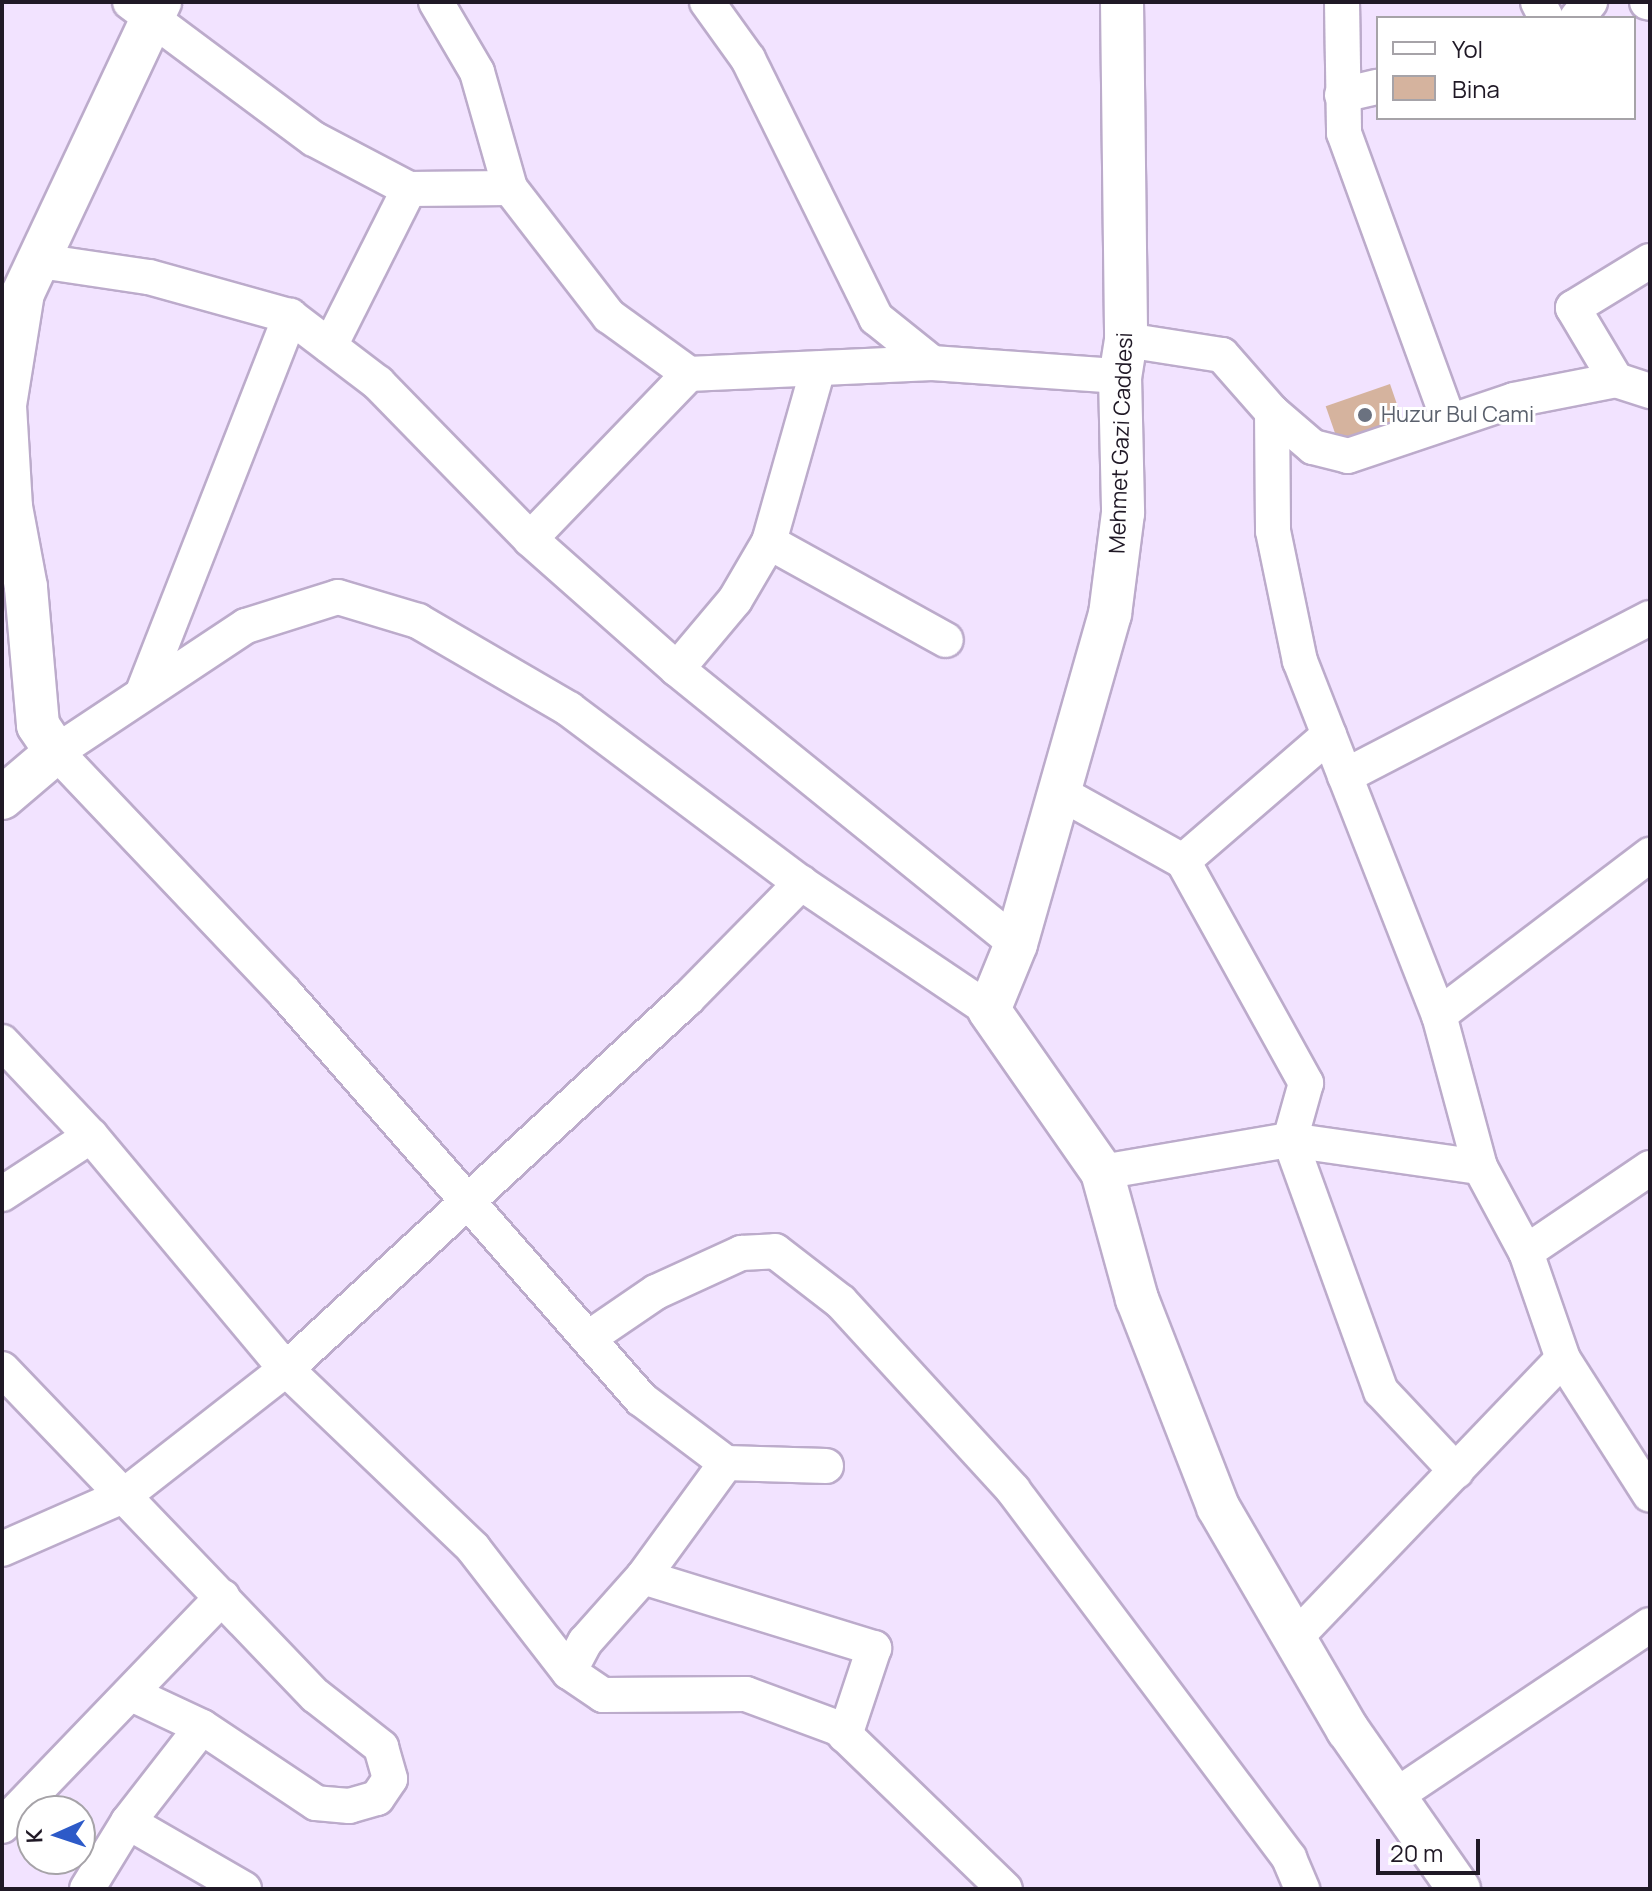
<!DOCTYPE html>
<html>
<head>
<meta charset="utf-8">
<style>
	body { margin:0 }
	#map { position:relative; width:1652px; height:1891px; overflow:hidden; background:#f2e3ff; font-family:Manrope,sans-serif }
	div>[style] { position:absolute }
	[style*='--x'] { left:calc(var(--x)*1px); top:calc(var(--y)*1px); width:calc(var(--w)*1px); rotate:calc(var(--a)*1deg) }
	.building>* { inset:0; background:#d5b39e; transform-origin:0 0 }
	.roads { filter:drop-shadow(2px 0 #bcabcb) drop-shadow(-2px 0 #bcabcb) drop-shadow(0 2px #bcabcb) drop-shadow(0 -2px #bcabcb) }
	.minor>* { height:34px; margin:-17px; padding:0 17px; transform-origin:17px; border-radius:17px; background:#fff }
	.tertiary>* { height:42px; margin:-21px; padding:0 21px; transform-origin:21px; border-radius:21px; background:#fff }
	.dots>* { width:22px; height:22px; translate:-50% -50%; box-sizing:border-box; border:4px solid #fff; border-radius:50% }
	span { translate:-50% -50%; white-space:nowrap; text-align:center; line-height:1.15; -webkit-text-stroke:6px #fff; paint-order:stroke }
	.worship-label { font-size:22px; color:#5b616d }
	.left { translate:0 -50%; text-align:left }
	.street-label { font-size:22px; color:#201926 }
	.frame { position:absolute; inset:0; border:4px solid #201926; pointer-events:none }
	.legend { position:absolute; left:1376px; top:16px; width:260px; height:104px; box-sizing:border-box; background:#fff; border:2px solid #a6a3a8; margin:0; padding:10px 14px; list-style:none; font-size:24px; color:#201926 }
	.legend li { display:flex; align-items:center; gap:16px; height:40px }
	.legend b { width:40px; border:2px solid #a6a3a8 }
	.north { position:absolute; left:16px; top:1795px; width:80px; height:80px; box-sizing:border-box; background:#fff; border:2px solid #a6a3a8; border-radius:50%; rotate:267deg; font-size:22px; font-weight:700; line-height:32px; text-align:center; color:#201926 }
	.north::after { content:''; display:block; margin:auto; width:28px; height:36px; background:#2d5ac8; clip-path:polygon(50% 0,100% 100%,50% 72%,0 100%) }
	.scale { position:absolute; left:1376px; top:1839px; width:104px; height:36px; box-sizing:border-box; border:4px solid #201926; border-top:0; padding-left:10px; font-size:24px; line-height:28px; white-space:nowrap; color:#201926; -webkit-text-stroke:6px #fff; paint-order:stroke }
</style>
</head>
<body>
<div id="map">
	<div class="building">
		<i style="left:1390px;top:384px;width:42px;height:68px;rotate:71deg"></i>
	</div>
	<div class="roads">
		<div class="minor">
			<i style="--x:130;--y:2;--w:229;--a:36.7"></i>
			<i style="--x:314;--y:139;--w:107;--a:27.8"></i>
			<i style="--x:409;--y:189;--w:101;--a:-0.6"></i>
			<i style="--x:436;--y:2;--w:81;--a:59.6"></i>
			<i style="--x:477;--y:72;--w:121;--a:74.1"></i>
			<i style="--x:510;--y:188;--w:162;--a:52.3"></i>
			<i style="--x:609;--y:316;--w:99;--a:35.9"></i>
			<i style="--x:689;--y:374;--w:243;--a:-2.6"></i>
			<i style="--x:707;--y:2;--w:70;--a:54.3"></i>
			<i style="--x:748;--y:59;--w:289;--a:63.7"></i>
			<i style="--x:876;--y:318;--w:72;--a:38.8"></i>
			<i style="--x:932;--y:363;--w:188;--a:4"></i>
			<i style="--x:1342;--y:2;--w:131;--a:89.1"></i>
			<i style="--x:1344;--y:133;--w:307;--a:70"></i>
			<i style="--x:1538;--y:2;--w:18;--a:63"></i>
			<i style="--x:1647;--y:2;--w:3;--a:18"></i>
			<i style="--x:1577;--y:18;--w:21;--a:-51"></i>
			<i style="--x:1342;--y:95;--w:37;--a:-13"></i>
			<i style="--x:40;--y:261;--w:110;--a:8.4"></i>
			<i style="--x:149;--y:277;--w:146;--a:15.5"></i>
			<i style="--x:290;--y:316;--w:111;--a:37.3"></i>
			<i style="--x:378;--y:383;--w:218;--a:45.7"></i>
			<i style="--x:530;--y:539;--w:196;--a:41.5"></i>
			<i style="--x:677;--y:669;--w:437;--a:39"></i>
			<i style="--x:1126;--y:340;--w:97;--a:8.9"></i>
			<i style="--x:1222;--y:355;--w:76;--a:48.7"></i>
			<i style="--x:1272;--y:412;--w:54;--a:40.5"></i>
			<i style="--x:1313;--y:447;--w:36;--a:14"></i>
			<i style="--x:1348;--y:456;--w:175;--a:-18.6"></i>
			<i style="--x:1514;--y:400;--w:104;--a:-11.1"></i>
			<i style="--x:1616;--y:380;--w:36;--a:18"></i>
			<i style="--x:330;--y:346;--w:176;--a:-63.3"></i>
			<i style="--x:1616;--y:380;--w:84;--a:-120.8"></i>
			<i style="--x:1573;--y:308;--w:90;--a:-31.4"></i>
			<i style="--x:1272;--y:412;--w:119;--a:89.5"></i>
			<i style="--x:1273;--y:531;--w:133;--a:78.3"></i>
			<i style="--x:1300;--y:661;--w:380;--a:68.6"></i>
			<i style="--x:1439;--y:1015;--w:157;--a:74.9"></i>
			<i style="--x:1480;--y:1167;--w:97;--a:61.6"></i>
			<i style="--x:1526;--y:1252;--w:113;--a:70.9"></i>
			<i style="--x:1563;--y:1359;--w:161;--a:57.4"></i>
			<i style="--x:530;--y:539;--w:229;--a:-46.1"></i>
			<i style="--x:769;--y:542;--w:202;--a:29"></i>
			<i style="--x:677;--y:669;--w:90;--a:-50"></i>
			<i style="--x:735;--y:600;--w:67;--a:-59.6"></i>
			<i style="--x:769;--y:542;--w:180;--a:-74.2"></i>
			<i style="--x:143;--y:692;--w:404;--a:-68.6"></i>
			<i style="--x:1345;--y:776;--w:343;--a:-27.4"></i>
			<i style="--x:1057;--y:791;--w:144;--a:29.1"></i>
			<i style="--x:1183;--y:861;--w:254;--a:61"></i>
			<i style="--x:1306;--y:1083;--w:59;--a:105.7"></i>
			<i style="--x:1290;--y:1140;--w:267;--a:70.1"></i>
			<i style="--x:1381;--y:1391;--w:110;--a:46.8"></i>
			<i style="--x:1183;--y:861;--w:193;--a:-40.8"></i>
			<i style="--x:1439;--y:1015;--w:265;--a:-37.2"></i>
			<i style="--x:2;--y:1042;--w:129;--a:46.6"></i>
			<i style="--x:91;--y:1136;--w:304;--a:50.1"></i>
			<i style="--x:286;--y:1369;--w:259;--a:43.7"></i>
			<i style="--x:473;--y:1548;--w:157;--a:52.3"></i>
			<i style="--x:569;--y:1672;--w:41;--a:34.1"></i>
			<i style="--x:603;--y:1695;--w:143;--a:-0.4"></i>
			<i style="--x:746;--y:1694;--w:98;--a:20.3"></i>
			<i style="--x:838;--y:1728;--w:232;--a:44"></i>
			<i style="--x:1102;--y:1172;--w:191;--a:-9.7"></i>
			<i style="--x:1290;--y:1140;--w:192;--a:8.1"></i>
			<i style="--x:2;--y:1194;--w:106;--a:-33.1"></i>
			<i style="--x:1526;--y:1252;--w:150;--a:-34.1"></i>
			<i style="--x:590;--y:1337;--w:80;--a:-34.3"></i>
			<i style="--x:656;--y:1292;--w:94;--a:-24.6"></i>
			<i style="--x:741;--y:1253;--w:34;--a:-3"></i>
			<i style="--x:775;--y:1251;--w:83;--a:37.7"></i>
			<i style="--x:841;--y:1302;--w:255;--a:47.5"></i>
			<i style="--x:1013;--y:1490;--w:460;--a:53.1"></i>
			<i style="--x:1289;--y:1858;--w:34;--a:67"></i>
			<i style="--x:2;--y:1369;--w:453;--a:46.2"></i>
			<i style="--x:316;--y:1696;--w:83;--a:38.1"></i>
			<i style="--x:381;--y:1747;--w:33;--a:74"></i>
			<i style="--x:390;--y:1779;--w:23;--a:124"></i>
			<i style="--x:377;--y:1798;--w:29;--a:164"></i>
			<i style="--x:349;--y:1806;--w:33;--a:-175"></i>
			<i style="--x:316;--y:1803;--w:137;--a:-146.3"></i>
			<i style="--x:202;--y:1727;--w:75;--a:-154.8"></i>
			<i style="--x:826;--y:1466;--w:100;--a:-178.3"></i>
			<i style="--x:726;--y:1463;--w:106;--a:-143"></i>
			<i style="--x:641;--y:1399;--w:540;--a:-131.25"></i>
			<i style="--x:285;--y:993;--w:332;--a:-133.5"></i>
			<i style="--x:56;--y:752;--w:228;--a:-33.6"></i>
			<i style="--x:246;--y:626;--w:96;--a:-17.5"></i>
			<i style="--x:338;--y:597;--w:84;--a:16.7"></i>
			<i style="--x:418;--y:621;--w:175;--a:30.2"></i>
			<i style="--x:569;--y:709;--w:290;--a:36.9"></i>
			<i style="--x:801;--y:883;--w:227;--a:34"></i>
			<i style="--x:2;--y:1549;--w:134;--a:-23.7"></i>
			<i style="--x:125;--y:1495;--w:204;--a:-38"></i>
			<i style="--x:286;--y:1369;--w:546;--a:-42.7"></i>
			<i style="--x:687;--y:999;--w:163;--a:-45.5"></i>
			<i style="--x:643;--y:1577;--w:242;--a:17.1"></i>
			<i style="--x:874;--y:1648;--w:92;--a:108.4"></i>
			<i style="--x:1296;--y:1637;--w:385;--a:-46.2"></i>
			<i style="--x:569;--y:1672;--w:34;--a:-62"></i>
			<i style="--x:585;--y:1642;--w:87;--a:-48.3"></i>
			<i style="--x:643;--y:1577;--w:141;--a:-53.9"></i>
			<i style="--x:1394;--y:1797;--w:308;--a:-33.9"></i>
			<i style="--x:128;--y:1822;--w:134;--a:30"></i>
			<i style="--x:2;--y:1826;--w:318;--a:-46.1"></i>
			<i style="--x:87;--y:1889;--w:79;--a:-58.5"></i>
			<i style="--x:128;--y:1822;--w:120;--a:-52.1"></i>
		</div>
		<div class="tertiary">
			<i style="--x:1122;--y:2;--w:338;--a:89.3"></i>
			<i style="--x:1126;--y:340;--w:36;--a:99"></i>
			<i style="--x:1120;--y:376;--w:137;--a:88.7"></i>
			<i style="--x:1123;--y:513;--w:102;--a:97.3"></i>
			<i style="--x:1110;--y:614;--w:343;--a:105.9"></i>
			<i style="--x:1016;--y:944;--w:71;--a:112.2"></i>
			<i style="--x:989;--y:1010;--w:198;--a:55.1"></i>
			<i style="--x:1102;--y:1172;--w:132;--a:74.6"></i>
			<i style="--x:1137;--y:1299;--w:223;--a:68.7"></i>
			<i style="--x:1218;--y:1507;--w:258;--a:59.8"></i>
			<i style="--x:1348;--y:1730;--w:194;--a:55.1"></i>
			<i style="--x:2;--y:798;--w:71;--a:-40.4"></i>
			<i style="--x:56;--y:752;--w:32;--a:-124"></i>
			<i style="--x:38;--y:725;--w:139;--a:-95"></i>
			<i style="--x:26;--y:587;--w:81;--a:-100.6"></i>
			<i style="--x:11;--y:507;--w:102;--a:-93.4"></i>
			<i style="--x:5;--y:405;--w:113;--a:-80.9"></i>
			<i style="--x:23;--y:293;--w:322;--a:-64.8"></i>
		</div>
	</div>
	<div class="dots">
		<i style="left:1365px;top:415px;background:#6b7280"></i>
	</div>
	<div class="worship-label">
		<span class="left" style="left:1381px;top:415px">Huzur Bul Cami</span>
	</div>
	<div class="street-label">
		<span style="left:1121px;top:443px;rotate:-88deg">Mehmet Gazi Caddesi</span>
	</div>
	<div class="frame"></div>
	<ul class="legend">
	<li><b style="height:10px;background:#fff"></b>Yol</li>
	<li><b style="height:22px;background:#d5b39e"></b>Bina</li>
	</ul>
	<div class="north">K</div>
	<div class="scale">20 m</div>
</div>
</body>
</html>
